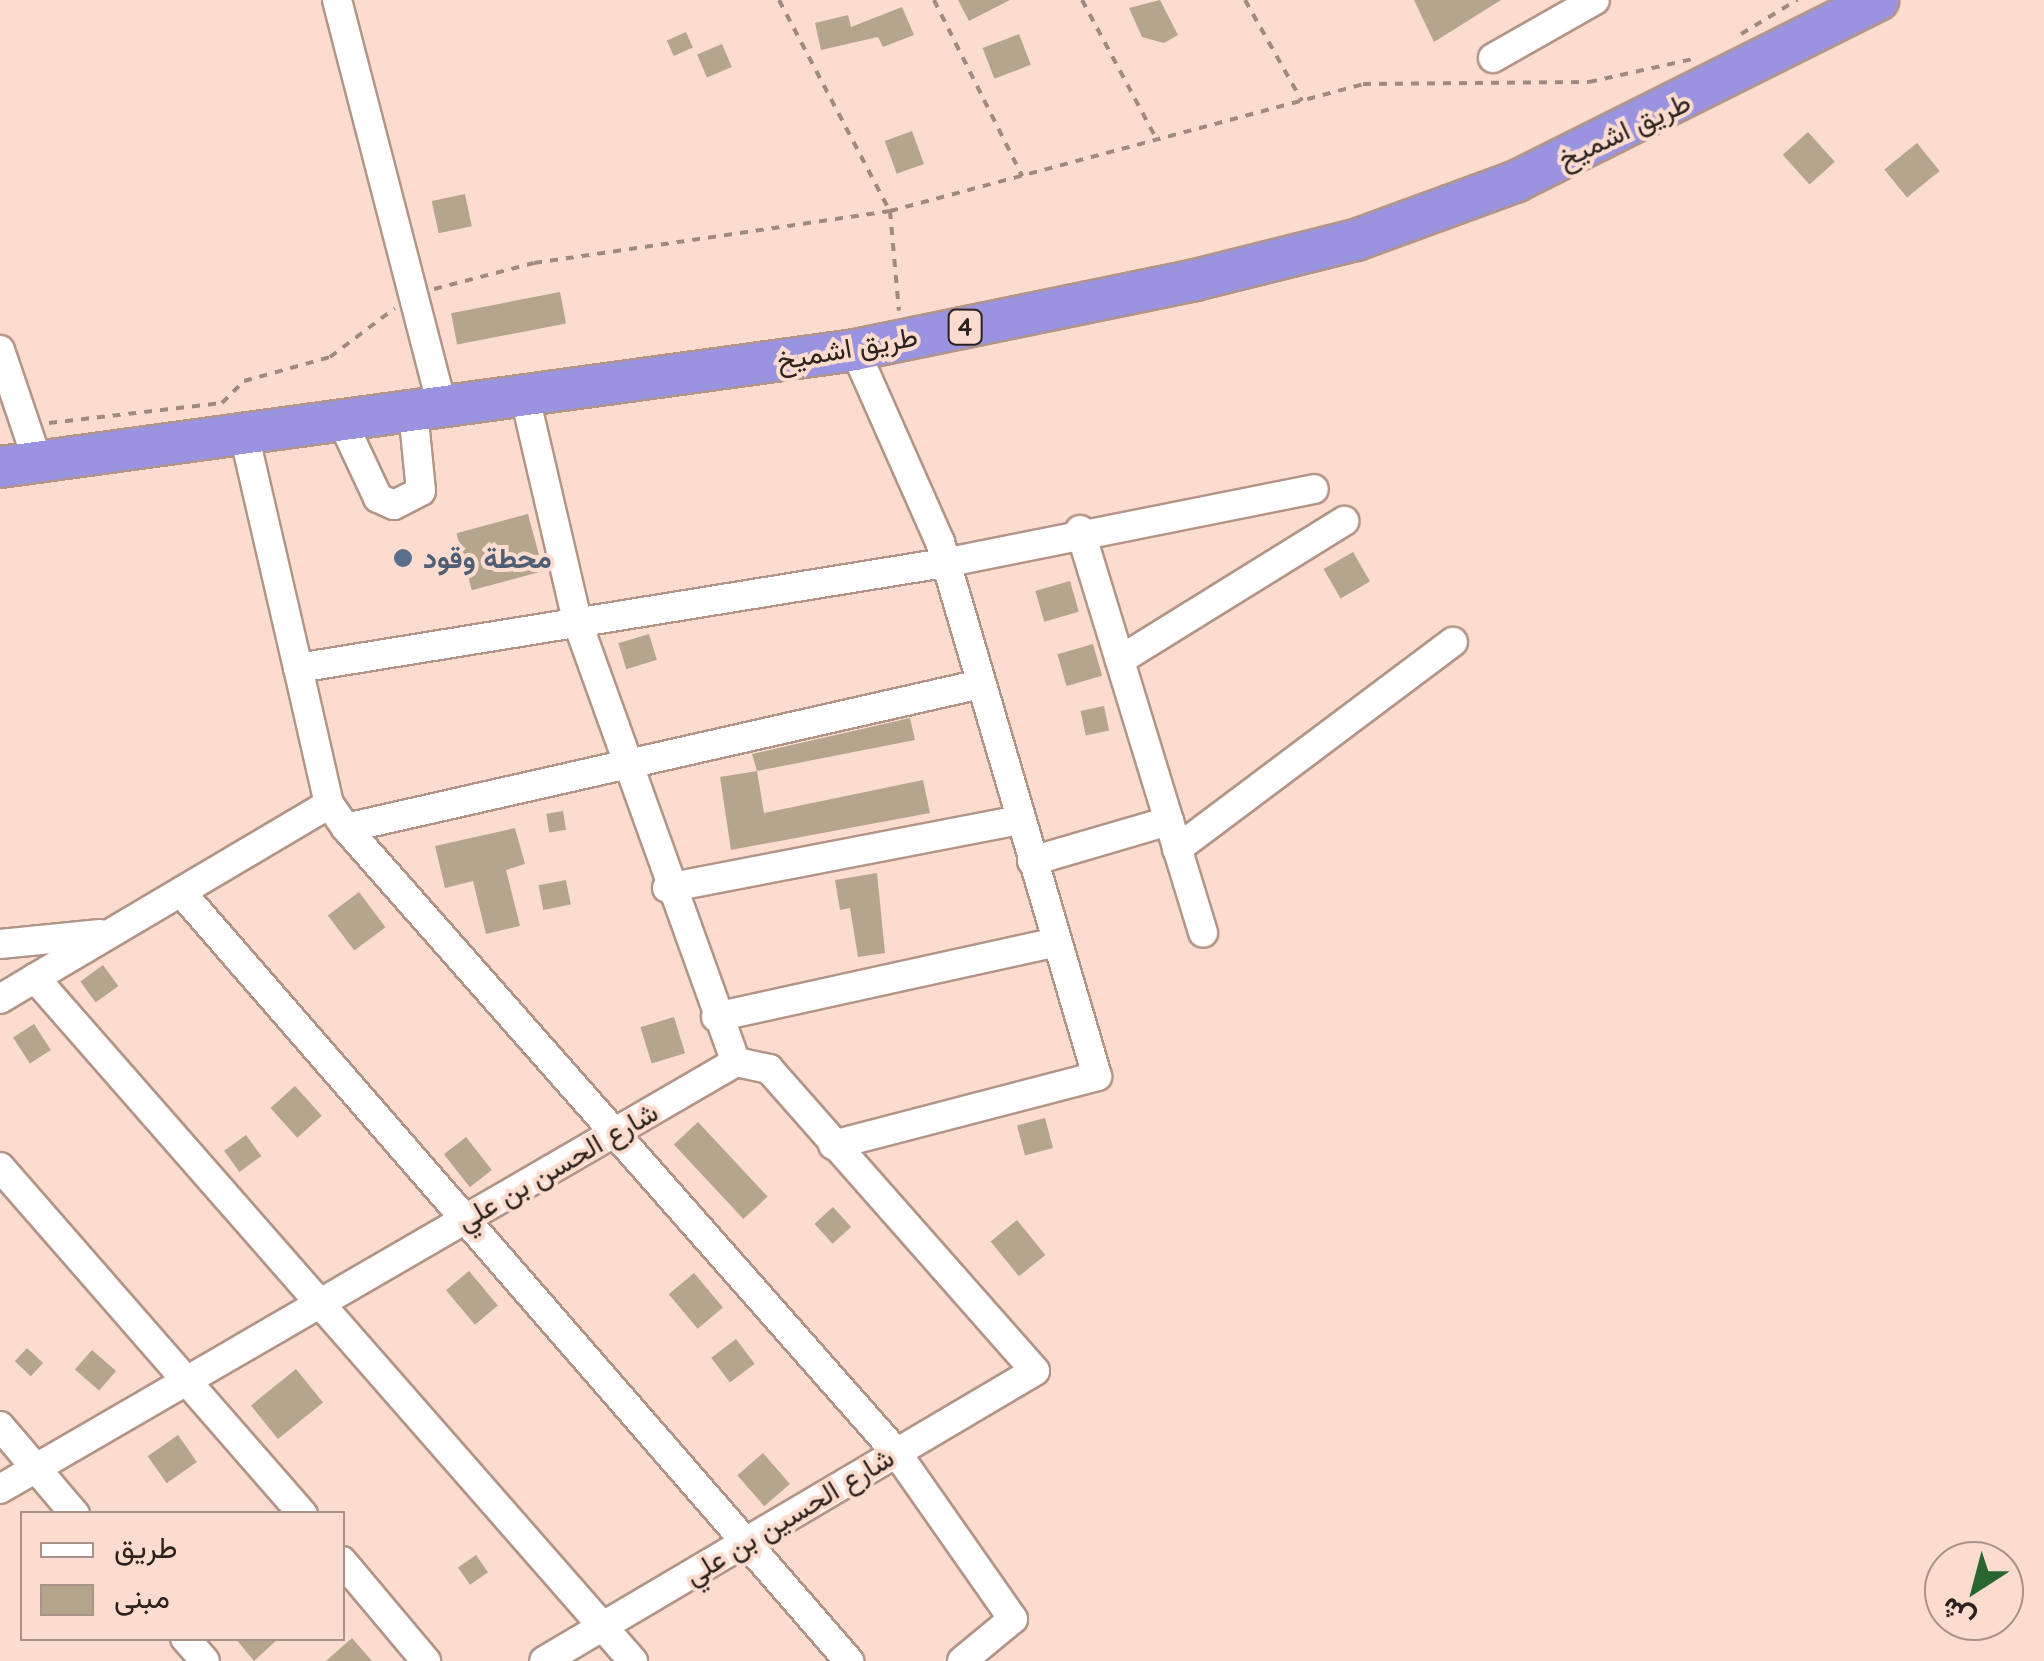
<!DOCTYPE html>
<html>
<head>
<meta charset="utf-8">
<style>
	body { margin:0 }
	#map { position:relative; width:2044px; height:1661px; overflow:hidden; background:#fbdcce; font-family:Quicksand,Vazirmatn,sans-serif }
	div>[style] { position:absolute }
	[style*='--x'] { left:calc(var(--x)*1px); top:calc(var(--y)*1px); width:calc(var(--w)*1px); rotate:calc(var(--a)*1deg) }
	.building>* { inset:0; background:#b6a58d; transform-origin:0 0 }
	.path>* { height:4px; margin-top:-2px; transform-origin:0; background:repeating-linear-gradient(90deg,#a08a80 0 8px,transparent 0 16px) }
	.roads { filter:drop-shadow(2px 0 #b29588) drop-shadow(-2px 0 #b29588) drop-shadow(0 2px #b29588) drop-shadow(0 -2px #b29588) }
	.minor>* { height:28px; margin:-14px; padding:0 14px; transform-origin:14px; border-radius:14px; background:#fff }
	.highway>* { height:40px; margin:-20px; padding:0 20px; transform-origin:20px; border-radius:20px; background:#9993e0 }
	.dots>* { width:28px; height:28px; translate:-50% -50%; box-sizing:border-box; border:5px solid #fbdcce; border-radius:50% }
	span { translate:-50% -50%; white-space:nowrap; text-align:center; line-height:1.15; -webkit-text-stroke:8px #fbdcce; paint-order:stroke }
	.shield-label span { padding:2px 8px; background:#fbdcce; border:2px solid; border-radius:8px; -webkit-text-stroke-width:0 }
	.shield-label { font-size:25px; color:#2d221d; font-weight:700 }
	.street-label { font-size:28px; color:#2d221d }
	.service-label { font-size:28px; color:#4e5e75; font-weight:700 }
	.left { translate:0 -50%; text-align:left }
	.legend { position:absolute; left:20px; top:1511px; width:325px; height:130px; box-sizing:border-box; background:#fbdcce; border:2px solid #a99287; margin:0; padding:12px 18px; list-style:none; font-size:30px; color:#2d221d }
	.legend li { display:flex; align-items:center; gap:20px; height:50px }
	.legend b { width:50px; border:2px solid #a99287 }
	.north { position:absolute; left:1924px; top:1541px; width:100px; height:100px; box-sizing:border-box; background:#fbdcce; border:2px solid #a99287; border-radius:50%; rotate:216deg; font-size:28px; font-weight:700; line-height:40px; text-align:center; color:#2d221d }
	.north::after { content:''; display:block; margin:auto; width:35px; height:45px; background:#27662e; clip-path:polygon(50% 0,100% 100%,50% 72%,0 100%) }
</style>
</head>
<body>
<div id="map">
	<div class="building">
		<i style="clip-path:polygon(958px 0,1010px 0,969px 21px)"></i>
		<i style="clip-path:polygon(1160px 0,1178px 35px,1164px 43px,1142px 37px,1129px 8px)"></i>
		<i style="clip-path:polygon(1414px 0,1501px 0,1434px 42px)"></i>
		<i style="clip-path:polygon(902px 7px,914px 35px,883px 47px,878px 37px,821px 50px,815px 23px,848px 15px,851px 27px)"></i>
		<i style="left:686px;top:32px;width:17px;height:21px;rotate:66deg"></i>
		<i style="left:1019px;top:34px;width:33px;height:39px;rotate:69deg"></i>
		<i style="left:722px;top:44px;width:25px;height:27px;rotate:67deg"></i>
		<i style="left:912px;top:131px;width:35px;height:29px;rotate:70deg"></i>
		<i style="left:1808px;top:132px;width:40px;height:34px;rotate:48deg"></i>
		<i style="left:1917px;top:143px;width:36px;height:42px;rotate:51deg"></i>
		<i style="left:465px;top:194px;width:33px;height:34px;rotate:78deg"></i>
		<i style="left:560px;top:292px;width:32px;height:111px;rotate:79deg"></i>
		<i style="left:528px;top:514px;width:59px;height:74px;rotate:75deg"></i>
		<i style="left:1353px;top:552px;width:34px;height:34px;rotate:60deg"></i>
		<i style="left:1070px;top:581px;width:32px;height:36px;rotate:74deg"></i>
		<i style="left:649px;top:634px;width:27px;height:32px;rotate:73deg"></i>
		<i style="left:1093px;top:644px;width:33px;height:37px;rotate:74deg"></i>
		<i style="left:1104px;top:706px;width:25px;height:24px;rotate:78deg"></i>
		<i style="clip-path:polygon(910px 718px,915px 740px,757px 771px,752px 754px)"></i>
		<i style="clip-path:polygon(757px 771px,764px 813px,923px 780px,930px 813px,731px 850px,720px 777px)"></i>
		<i style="left:563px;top:811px;width:19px;height:17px;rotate:81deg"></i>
		<i style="clip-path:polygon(515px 828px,525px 864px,506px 870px,520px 926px,486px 934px,473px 881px,445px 888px,435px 846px)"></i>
		<i style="clip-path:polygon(877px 873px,885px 953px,858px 957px,850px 908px,840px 910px,835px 880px)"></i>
		<i style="left:566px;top:880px;width:25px;height:28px;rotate:79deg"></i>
		<i style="left:359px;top:892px;width:44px;height:39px;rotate:53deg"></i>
		<i style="left:103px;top:965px;width:26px;height:28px;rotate:54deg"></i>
		<i style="left:674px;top:1017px;width:38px;height:35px;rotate:73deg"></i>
		<i style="left:34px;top:1024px;width:31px;height:25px;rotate:57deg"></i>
		<i style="left:295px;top:1086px;width:40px;height:33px;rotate:48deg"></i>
		<i style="left:1045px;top:1118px;width:31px;height:29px;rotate:75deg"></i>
		<i style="left:698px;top:1122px;width:102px;height:33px;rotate:47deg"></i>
		<i style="left:246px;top:1135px;width:26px;height:27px;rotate:54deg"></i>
		<i style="left:466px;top:1137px;width:42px;height:28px;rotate:52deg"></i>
		<i style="left:833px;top:1207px;width:27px;height:25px;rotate:48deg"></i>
		<i style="left:1017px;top:1220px;width:45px;height:34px;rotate:51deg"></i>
		<i style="left:469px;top:1271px;width:45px;height:30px;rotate:50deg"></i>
		<i style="left:694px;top:1273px;width:45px;height:33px;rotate:50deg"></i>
		<i style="left:736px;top:1339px;width:31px;height:31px;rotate:53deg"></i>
		<i style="left:27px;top:1348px;width:22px;height:18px;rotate:43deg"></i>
		<i style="left:92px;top:1350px;width:32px;height:26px;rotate:41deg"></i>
		<i style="left:296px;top:1369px;width:43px;height:58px;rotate:51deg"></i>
		<i style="left:178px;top:1435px;width:33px;height:37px;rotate:55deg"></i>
		<i style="left:763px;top:1453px;width:41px;height:34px;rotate:49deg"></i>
		<i style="left:476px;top:1555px;width:21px;height:22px;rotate:55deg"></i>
		<i style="clip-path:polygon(235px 1638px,279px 1638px,254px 1661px)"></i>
		<i style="clip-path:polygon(352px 1638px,372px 1661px,326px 1661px)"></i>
	</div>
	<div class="path">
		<i style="--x:779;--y:0;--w:238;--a:62.3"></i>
		<i style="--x:890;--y:211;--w:100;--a:84.9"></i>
		<i style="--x:934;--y:0;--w:197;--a:63.4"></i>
		<i style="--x:1082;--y:0;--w:159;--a:61.8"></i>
		<i style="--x:1245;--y:0;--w:116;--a:60.6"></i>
		<i style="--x:1741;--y:34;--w:66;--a:-31.3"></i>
		<i style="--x:434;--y:289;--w:103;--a:-14.6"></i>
		<i style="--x:534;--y:263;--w:360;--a:-8.3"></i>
		<i style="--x:890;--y:211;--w:490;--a:-15"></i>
		<i style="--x:1363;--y:84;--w:226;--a:-0.5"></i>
		<i style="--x:1589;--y:82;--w:107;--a:-12.5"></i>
		<i style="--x:49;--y:423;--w:174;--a:-6.6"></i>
		<i style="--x:222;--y:403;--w:31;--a:-45"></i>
		<i style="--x:244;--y:381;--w:89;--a:-15.6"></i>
		<i style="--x:330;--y:357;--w:81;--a:-37"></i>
	</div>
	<div class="roads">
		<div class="minor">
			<i style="--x:337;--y:0;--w:419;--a:75.5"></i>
			<i style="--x:1493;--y:58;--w:117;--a:-29.6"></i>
			<i style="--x:0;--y:350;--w:118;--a:71.3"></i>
			<i style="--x:525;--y:397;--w:230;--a:76.9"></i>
			<i style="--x:577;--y:621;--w:469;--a:70.2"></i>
			<i style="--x:342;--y:421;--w:85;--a:64.9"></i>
			<i style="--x:378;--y:498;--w:17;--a:24"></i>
			<i style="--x:394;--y:505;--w:30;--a:-27"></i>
			<i style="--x:421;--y:491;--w:80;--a:-95.7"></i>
			<i style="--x:244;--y:434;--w:240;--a:77"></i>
			<i style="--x:1080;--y:530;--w:421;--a:73"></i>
			<i style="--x:1120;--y:660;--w:264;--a:-31.8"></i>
			<i style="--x:346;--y:828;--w:651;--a:-12.78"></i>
			<i style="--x:1177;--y:849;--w:345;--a:-36.9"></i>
			<i style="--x:1032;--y:861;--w:143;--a:-16.3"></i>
			<i style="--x:667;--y:888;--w:359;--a:-10.9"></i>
			<i style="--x:181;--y:892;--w:1019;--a:49.02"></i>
			<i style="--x:0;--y:944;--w:101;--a:-5.7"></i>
			<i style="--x:35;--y:978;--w:342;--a:-30.6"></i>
			<i style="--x:0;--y:999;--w:41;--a:-31"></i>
			<i style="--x:35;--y:978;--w:908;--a:48.8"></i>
			<i style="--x:716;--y:1017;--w:348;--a:-12.4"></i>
			<i style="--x:833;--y:1145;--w:273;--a:-14.6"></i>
			<i style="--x:1097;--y:1076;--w:557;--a:-106.38"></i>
			<i style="--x:940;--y:542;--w:210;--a:-113.9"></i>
			<i style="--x:0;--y:1167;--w:461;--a:48.9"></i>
			<i style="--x:0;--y:1426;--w:116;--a:49.6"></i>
			<i style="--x:0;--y:1489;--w:851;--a:-30.12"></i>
			<i style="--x:736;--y:1062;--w:34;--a:12"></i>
			<i style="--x:769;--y:1069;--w:402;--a:48.6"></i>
			<i style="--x:1035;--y:1371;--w:570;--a:149.43"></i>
			<i style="--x:342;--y:1561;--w:131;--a:50"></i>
			<i style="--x:185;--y:1638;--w:30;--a:49"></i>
			<i style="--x:962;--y:1661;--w:66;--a:-39.5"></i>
			<i style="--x:1013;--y:1619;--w:204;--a:-125"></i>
			<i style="--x:896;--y:1452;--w:832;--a:-131.39"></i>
			<i style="--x:346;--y:828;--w:29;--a:-125"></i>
			<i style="--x:329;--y:804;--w:139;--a:-102.8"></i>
			<i style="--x:298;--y:668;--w:654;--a:-9.23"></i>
			<i style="--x:944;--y:563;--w:377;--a:-11.3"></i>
		</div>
		<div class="highway">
			<i style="--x:0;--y:467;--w:863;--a:-7.79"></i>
			<i style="--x:855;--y:350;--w:347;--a:-11.6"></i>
			<i style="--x:1195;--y:280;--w:166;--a:-14"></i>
			<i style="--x:1356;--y:240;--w:171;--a:-20.1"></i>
			<i style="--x:1517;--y:181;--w:404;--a:-26.6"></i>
		</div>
	</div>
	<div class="dots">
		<i style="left:403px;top:558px;background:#5c6f8a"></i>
	</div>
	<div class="shield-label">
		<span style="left:965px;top:327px">4</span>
	</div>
	<div class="street-label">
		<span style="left:1624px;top:130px;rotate:-25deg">طريق اشميخ</span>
		<span style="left:847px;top:348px;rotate:-10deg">طريق اشميخ</span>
		<span style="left:557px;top:1166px;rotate:-30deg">شارع الحسن بن علي</span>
		<span style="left:789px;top:1516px;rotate:-31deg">شارع الحسين بن علي</span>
	</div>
	<div class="service-label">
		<span class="left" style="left:423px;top:558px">محطة وقود</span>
	</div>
	<ul class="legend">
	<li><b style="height:12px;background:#fff"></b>طريق</li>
	<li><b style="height:28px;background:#b6a58d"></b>مبنى</li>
	</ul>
	<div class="north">ش</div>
</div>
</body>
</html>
